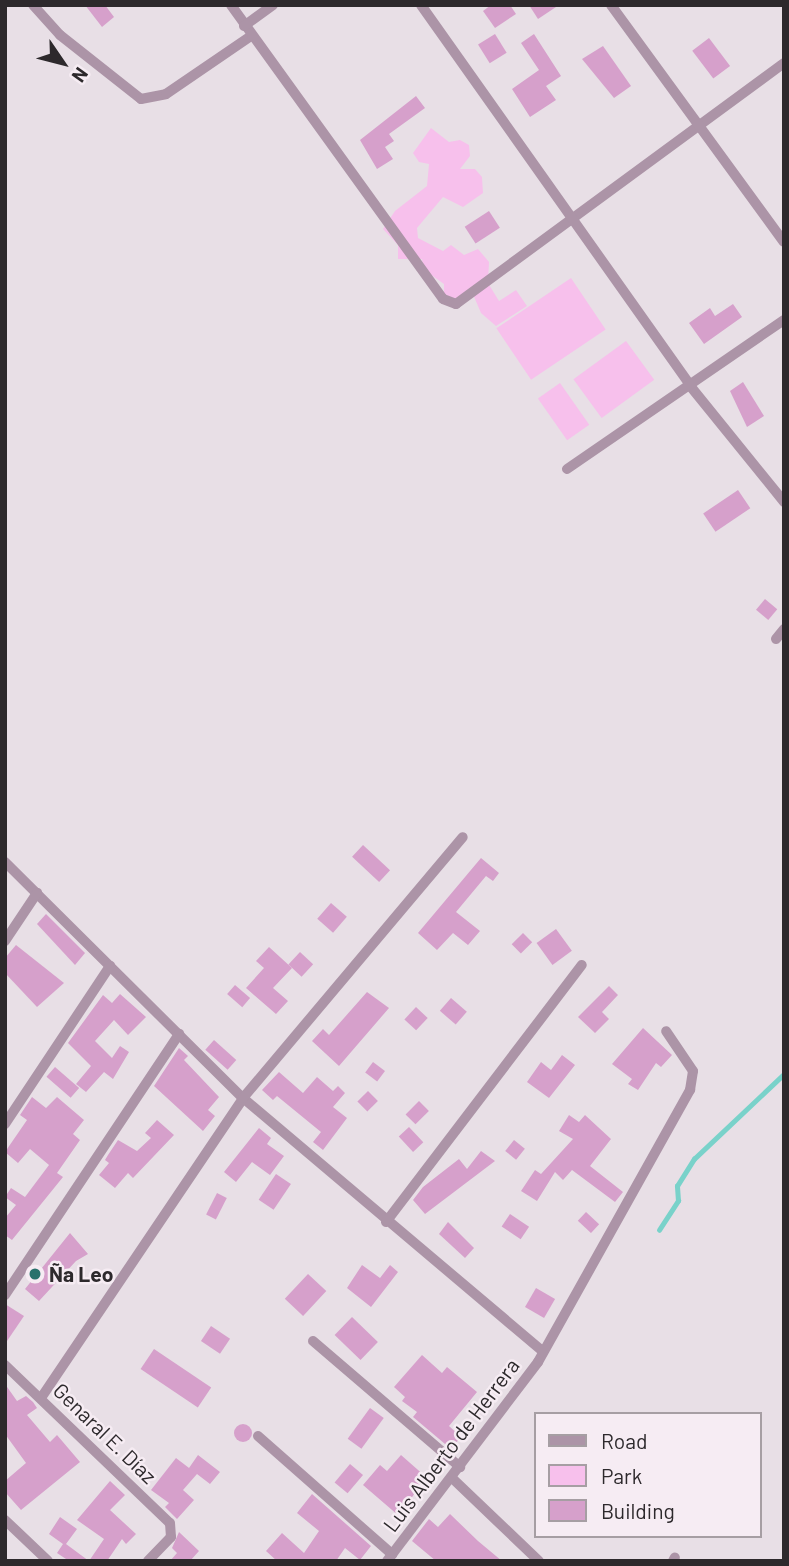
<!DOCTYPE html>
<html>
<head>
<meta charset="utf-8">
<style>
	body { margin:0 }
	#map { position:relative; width:789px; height:1566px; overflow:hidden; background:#e8dfe6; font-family:Barlow,sans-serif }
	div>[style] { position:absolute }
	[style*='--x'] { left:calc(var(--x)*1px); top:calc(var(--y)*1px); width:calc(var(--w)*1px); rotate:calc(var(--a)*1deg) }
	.green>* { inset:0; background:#f7c0ec; transform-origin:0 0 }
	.stream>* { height:4.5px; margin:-2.25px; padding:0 2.25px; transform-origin:2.25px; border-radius:2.25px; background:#79d2ca }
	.building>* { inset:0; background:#d6a0cb; transform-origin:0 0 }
	.round { border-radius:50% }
	.minor>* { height:10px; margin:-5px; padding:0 5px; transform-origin:5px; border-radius:5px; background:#ac94a7 }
	.dots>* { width:19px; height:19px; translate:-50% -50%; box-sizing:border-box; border:4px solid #f6ecf3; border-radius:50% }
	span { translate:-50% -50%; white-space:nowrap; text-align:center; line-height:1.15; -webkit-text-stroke:5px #f6ecf3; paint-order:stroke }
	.poi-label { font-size:21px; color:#2d292c; font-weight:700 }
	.left { translate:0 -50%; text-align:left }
	.street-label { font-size:21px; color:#2d292c }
	.frame { position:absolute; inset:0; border:7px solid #2d292c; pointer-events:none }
	.legend { position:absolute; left:534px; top:1412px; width:228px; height:126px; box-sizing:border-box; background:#f6ecf3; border:2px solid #a69ea3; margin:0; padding:9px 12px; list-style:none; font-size:21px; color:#2d292c }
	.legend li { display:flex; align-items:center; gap:14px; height:35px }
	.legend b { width:35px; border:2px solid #a69ea3 }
	.north { position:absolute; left:28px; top:28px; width:70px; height:70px; -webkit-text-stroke:5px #f6ecf3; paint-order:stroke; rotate:125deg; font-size:19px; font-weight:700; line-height:28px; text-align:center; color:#2d292c }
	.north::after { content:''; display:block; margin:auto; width:24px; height:32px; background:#2d292c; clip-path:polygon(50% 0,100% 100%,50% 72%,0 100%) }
</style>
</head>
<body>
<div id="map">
	<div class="green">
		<i style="clip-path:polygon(431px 128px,449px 142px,460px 140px,469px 145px,470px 156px,460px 169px,475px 169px,482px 177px,483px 193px,463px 207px,443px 197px,417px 228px,418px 238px,443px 251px,451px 245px,464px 255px,478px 249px,489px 262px,488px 283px,499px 301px,516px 290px,527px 306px,496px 326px,481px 313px,472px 292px,454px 301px,444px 293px,444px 284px,423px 269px,422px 259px,398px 259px,398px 245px,383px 229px,395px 211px,427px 186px,429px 164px,419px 162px,413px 153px)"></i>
		<i style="left:571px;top:278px;width:62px;height:90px;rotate:56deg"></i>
		<i style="left:626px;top:341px;width:48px;height:65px;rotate:54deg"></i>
		<i style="left:560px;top:383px;width:51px;height:27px;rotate:55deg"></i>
	</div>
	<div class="stream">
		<i style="--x:659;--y:1230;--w:35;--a:-57"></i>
		<i style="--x:678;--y:1201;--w:15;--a:-94"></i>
		<i style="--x:677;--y:1186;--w:32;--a:-58"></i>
		<i style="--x:694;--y:1159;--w:124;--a:-43.4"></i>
	</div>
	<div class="building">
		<i style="clip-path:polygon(85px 5px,105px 5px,114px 17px,102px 27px)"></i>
		<i style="clip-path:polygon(491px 5px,510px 5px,516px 14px,495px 28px,483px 11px)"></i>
		<i style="clip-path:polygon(529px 5px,559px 5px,538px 19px)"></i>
		<i style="left:495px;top:34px;width:22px;height:20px;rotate:58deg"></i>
		<i style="clip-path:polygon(534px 34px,561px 76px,546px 86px,556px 100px,530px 117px,512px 89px,539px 70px,521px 43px)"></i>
		<i style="left:709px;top:38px;width:35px;height:21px;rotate:53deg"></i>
		<i style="clip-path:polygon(603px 46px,631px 86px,614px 98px,582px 59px)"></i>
		<i style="clip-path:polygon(416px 96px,425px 108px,389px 134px,394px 141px,385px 147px,393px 159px,377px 169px,360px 140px)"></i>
		<i style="left:489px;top:211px;width:20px;height:29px;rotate:57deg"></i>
		<i style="clip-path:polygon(733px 304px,742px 317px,704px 344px,689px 323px,710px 308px,715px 316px)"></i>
		<i style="clip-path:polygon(743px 382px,764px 416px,747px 427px,730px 391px)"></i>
		<i style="left:738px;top:490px;width:22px;height:42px;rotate:56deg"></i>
		<i style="left:765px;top:599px;width:16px;height:14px;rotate:40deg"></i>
		<i style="left:363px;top:845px;width:37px;height:16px;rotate:43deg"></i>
		<i style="clip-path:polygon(481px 858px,499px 873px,493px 881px,486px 876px,456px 912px,480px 931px,468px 945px,453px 933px,437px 950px,418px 933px)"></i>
		<i style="left:331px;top:903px;width:21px;height:21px;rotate:41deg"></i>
		<i style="clip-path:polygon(46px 914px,85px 953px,75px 965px,37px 924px)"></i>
		<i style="left:556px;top:929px;width:27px;height:24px;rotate:54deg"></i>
		<i style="left:523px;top:933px;width:13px;height:16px;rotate:45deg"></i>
		<i style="clip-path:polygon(16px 945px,64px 983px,37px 1007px,5px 973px,5px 958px)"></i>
		<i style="clip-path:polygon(269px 947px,292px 968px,273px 988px,288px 1001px,276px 1014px,246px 988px,264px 968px,256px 961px)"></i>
		<i style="left:300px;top:952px;width:18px;height:17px;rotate:43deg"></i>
		<i style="left:235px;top:985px;width:20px;height:12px;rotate:41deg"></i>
		<i style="clip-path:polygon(609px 986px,618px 995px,602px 1012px,609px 1019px,595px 1033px,578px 1017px)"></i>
		<i style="clip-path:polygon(367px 992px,389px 1008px,339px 1066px,312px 1041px,323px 1029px,329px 1035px)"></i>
		<i style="clip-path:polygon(120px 994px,146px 1017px,128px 1035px,114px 1020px,95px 1041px,112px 1058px,120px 1046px,129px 1052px,113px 1079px,104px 1072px,86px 1092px,76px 1084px,91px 1066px,68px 1043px,103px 995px,112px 1003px)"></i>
		<i style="left:451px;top:998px;width:21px;height:17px;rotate:41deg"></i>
		<i style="left:416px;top:1007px;width:16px;height:17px;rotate:43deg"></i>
		<i style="clip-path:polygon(643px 1028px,672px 1055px,661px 1067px,656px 1063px,638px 1090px,628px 1084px,632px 1079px,612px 1064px)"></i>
		<i style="left:214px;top:1040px;width:30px;height:13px;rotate:42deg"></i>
		<i style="clip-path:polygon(179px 1048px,188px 1056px,184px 1060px,219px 1097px,208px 1110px,215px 1116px,203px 1131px,154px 1086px)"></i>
		<i style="clip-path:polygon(562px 1055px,575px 1065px,549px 1098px,527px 1082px,541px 1062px,551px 1070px)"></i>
		<i style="left:373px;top:1062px;width:15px;height:13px;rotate:37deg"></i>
		<i style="left:55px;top:1067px;width:32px;height:13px;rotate:41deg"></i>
		<i style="clip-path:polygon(279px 1072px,303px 1093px,317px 1077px,333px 1091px,338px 1086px,345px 1093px,333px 1107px,347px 1118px,323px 1150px,313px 1142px,321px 1132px,277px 1096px,273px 1100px,262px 1090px)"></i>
		<i style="left:368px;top:1091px;width:14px;height:15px;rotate:45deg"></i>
		<i style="clip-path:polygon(32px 1097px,46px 1108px,57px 1097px,84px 1120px,73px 1134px,80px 1140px,57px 1173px,63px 1177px,12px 1240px,5px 1235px,5px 1218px,16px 1205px,5px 1197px,11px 1188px,25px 1197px,49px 1165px,30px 1149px,18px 1163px,5px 1152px,27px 1120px,20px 1115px)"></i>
		<i style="left:419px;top:1101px;width:14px;height:19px;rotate:45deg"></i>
		<i style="clip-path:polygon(569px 1115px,579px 1122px,585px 1115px,611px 1139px,590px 1166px,623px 1192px,615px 1202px,572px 1170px,563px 1180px,555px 1172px,537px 1201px,521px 1191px,535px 1170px,541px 1174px,573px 1139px,559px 1131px)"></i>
		<i style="clip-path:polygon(157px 1120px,174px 1135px,133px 1178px,128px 1173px,115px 1188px,99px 1175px,109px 1163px,105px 1160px,108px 1155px,118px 1140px,137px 1151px,151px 1138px,145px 1133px)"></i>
		<i style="left:409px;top:1127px;width:21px;height:14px;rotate:47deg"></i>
		<i style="clip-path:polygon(259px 1128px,271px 1138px,267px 1144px,284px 1156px,270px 1175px,252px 1162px,236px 1182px,224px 1172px)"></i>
		<i style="left:514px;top:1140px;width:14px;height:14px;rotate:39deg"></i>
		<i style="clip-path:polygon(481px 1151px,495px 1161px,425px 1214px,413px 1200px,423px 1187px,459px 1159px,467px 1169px)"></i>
		<i style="left:276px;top:1174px;width:18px;height:31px;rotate:34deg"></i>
		<i style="left:217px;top:1193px;width:11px;height:24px;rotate:27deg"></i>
		<i style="left:586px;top:1212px;width:18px;height:12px;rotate:43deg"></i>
		<i style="left:510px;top:1214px;width:23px;height:15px;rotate:34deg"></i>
		<i style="clip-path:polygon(448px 1222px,474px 1248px,465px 1258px,439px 1234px)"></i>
		<i style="clip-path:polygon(70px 1233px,88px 1254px,76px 1261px,39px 1301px,25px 1289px)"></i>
		<i style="clip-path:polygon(362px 1265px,380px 1278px,390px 1265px,398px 1272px,371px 1307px,347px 1288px)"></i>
		<i style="left:308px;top:1274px;width:25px;height:34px;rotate:43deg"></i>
		<i style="left:536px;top:1288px;width:22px;height:22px;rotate:30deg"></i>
		<i style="clip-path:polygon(5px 1304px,24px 1316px,5px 1344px)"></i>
		<i style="left:352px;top:1317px;width:36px;height:25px;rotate:44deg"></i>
		<i style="left:211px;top:1326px;width:23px;height:18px;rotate:34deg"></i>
		<i style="left:154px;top:1349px;width:69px;height:24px;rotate:34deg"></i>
		<i style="clip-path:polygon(422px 1355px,442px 1373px,447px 1367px,477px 1392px,449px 1426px,461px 1437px,451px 1449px,413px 1417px,417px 1412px,402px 1401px,405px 1397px,394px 1387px)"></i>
		<i style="clip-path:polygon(5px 1384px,17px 1401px,26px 1396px,33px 1402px,37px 1408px,27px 1415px,50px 1442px,57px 1435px,80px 1462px,21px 1510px,5px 1492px,5px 1481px,26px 1463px,5px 1434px)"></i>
		<i style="left:370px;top:1408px;width:17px;height:38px;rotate:36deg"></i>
		<i class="round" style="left:234px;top:1424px;width:18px;height:18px"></i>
		<i style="clip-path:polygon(198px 1455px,220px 1472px,210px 1484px,197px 1474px,183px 1490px,194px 1500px,177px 1519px,165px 1507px,169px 1503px,151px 1490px,176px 1458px,193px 1471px,189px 1468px)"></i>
		<i style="clip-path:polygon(401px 1455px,426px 1477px,399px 1516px,363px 1485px,380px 1465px,387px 1471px)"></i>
		<i style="left:350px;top:1464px;width:17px;height:24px;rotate:40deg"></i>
		<i style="clip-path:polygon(110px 1481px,125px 1495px,110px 1510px,136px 1534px,126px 1544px,122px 1539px,107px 1561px,69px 1561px,57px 1553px,63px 1544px,49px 1534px,60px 1517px,77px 1529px,66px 1544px,89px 1561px,104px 1539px,77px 1520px)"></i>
		<i style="clip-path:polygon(312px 1494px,371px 1546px,360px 1560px,345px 1548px,336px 1561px,277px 1561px,266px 1551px,282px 1533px,304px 1553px,319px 1531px,297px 1513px)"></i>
		<i style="clip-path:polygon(450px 1514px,478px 1541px,502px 1561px,436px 1561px,412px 1541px,429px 1519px,438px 1527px)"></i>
		<i style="clip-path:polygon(179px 1532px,199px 1551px,190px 1561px,170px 1561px,177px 1553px,172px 1548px)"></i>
	</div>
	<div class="minor">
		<i style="--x:33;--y:5;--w:40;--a:48"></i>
		<i style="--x:60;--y:35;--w:103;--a:38.3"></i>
		<i style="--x:141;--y:99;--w:25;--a:-11"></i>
		<i style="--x:166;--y:94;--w:103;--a:-34.3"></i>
		<i style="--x:231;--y:5;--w:362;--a:54.2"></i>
		<i style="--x:443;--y:299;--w:14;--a:21"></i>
		<i style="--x:456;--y:304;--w:407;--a:-36.3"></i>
		<i style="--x:421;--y:5;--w:468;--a:54.7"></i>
		<i style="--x:691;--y:387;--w:148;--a:51"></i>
		<i style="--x:611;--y:5;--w:293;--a:53.9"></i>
		<i style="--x:244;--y:26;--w:36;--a:-36"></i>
		<i style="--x:567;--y:469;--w:263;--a:-34.5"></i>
		<i style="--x:776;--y:639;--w:13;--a:-51"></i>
		<i style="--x:5;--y:862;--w:335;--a:44.8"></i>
		<i style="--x:243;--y:1098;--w:390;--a:40.2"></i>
		<i style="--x:5;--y:941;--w:58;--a:-56.3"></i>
		<i style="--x:5;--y:1124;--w:190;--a:-56.4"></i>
		<i style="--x:386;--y:1222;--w:323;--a:-52.7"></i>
		<i style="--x:5;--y:1295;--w:314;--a:-56.3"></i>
		<i style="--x:313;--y:1341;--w:194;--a:40.6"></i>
		<i style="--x:5;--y:1365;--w:228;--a:43.8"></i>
		<i style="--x:170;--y:1523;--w:14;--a:86"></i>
		<i style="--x:171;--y:1537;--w:33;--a:134"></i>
		<i style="--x:41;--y:1398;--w:362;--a:-56"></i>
		<i style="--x:243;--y:1098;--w:341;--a:-49.9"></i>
		<i style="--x:258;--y:1436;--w:179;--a:41.4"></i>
		<i style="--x:452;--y:1478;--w:120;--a:43.7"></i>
		<i style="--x:5;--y:1520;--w:59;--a:43.6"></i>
		<i style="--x:387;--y:1561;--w:250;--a:-52.8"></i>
		<i style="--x:538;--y:1362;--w:312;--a:-60.8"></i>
		<i style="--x:690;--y:1090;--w:19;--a:-81"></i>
		<i style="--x:693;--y:1071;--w:48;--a:-124"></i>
		<i style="--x:673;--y:1561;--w:4;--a:-63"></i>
	</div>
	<div class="dots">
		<i style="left:35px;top:1274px;background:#29726c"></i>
	</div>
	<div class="poi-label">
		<span class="left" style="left:49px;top:1274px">Ña Leo</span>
	</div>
	<div class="street-label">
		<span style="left:105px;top:1433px;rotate:44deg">Genaral E. Díaz</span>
		<span style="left:451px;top:1445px;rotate:-53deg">Luis Alberto de Herrera</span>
	</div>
	<div class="frame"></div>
	<ul class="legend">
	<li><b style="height:9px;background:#ac94a7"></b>Road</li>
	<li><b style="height:19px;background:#f7c0ec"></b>Park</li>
	<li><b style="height:19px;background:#d6a0cb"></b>Building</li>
	</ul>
	<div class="north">N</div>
</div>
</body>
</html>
